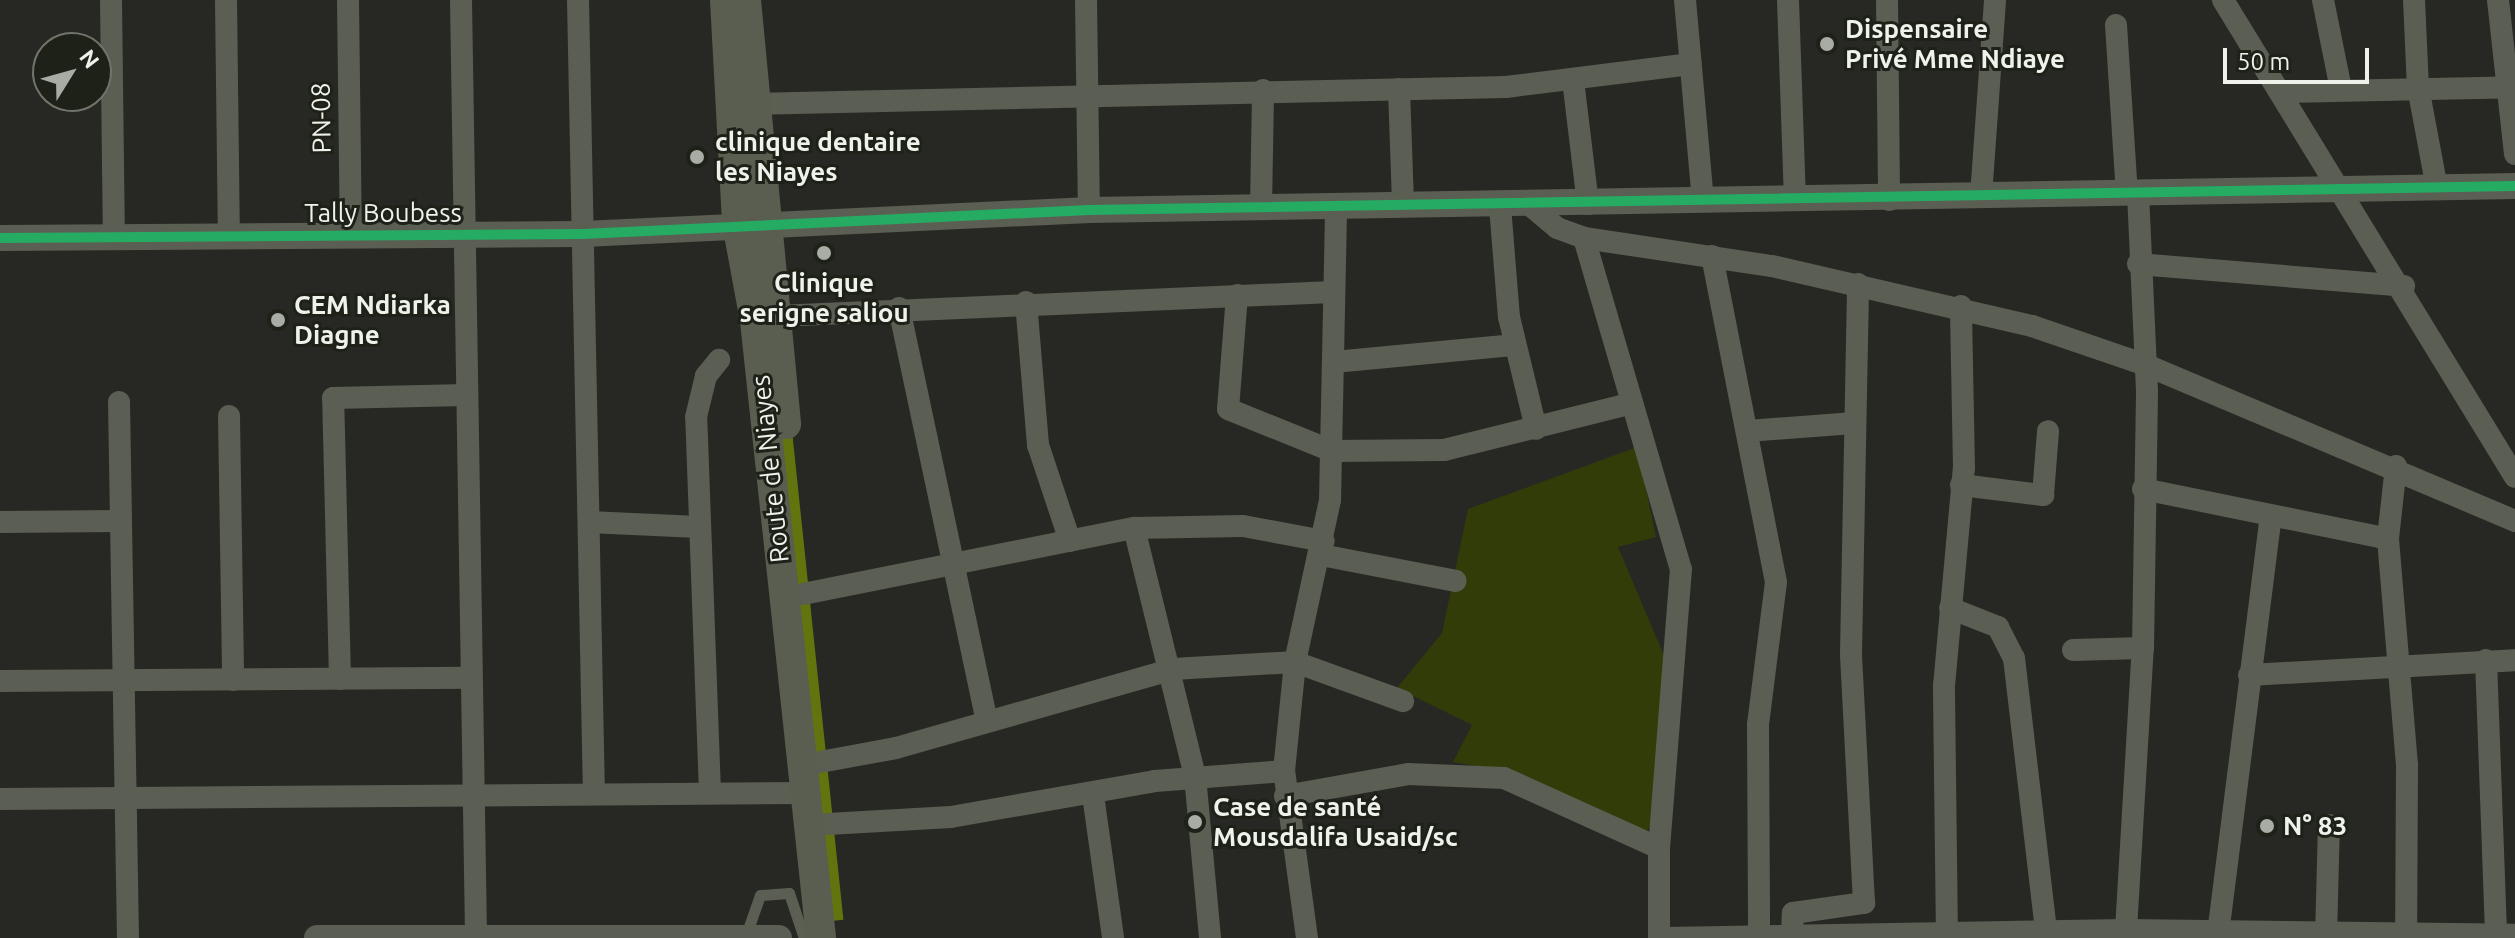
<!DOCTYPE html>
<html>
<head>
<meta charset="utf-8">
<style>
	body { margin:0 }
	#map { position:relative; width:2515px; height:938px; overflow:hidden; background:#272823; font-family:Ubuntu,sans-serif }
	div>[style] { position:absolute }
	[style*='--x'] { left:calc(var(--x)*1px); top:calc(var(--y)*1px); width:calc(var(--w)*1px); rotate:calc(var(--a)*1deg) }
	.green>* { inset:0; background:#323c08 }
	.water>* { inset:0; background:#61740d; transform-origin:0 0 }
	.service>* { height:11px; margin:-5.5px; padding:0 5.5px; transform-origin:5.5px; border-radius:5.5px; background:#5b5e53 }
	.minor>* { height:22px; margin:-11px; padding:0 11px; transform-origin:11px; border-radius:11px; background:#5b5e53 }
	.tertiary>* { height:26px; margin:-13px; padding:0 13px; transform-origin:13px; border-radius:13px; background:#5b5e53 }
	.secondary>* { height:30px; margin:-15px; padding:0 15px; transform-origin:15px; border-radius:15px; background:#5a5e50 }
	.cycleway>* { height:10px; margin:-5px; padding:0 5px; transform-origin:5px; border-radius:5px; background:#26ab63 }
	.dots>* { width:22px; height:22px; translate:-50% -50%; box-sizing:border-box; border:4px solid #1e2118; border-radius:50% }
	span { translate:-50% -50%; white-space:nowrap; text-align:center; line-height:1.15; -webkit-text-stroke:6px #1e2118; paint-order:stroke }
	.poi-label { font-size:26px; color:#eff1eb; font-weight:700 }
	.left { translate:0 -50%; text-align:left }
	.street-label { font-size:26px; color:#eff1eb }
	.north { position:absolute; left:32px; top:32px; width:80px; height:80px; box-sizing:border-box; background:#1e2118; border:2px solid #72746c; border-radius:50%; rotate:53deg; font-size:22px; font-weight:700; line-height:32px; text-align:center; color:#eff1eb }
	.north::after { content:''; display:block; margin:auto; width:28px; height:36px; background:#a9aba5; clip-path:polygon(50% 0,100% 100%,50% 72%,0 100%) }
	.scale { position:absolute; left:2223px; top:48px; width:146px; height:36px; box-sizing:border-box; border:4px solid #eff1eb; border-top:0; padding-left:10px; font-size:24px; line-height:28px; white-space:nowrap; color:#eff1eb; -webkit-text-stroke:6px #1e2118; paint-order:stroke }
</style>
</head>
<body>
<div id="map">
	<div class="green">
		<i style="clip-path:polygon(1637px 447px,1656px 537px,1618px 547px,1668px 665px,1660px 810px,1643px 837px,1513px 772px,1453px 762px,1472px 725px,1397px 688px,1442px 633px,1468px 509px)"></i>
	</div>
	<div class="water">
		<i style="left:783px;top:345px;width:578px;height:36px;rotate:84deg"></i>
	</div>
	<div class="service">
		<i style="--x:746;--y:935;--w:42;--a:-70.7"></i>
		<i style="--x:760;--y:895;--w:29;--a:-4"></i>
		<i style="--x:789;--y:893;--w:47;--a:71.6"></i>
	</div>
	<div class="minor">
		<i style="--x:111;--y:0;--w:237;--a:89.3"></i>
		<i style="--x:226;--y:0;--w:236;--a:89.3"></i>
		<i style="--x:348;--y:0;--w:236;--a:89.3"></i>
		<i style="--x:461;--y:0;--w:935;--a:89.08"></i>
		<i style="--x:578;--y:0;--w:794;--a:88.85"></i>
		<i style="--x:1086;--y:0;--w:210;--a:89.2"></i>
		<i style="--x:1685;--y:0;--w:201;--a:84.9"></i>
		<i style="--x:1788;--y:0;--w:199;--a:88"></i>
		<i style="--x:1887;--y:0;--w:200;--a:89.4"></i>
		<i style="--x:2223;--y:0;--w:559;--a:58.53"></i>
		<i style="--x:2323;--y:0;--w:91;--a:78.6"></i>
		<i style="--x:2414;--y:0;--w:87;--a:87.4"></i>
		<i style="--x:2418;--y:87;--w:104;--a:79.4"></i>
		<i style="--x:2498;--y:0;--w:155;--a:83.7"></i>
		<i style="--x:2116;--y:25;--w:169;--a:86.3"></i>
		<i style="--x:1573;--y:80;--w:125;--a:83.1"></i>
		<i style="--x:1399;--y:89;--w:117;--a:88"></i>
		<i style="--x:2285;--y:92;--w:230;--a:-1.2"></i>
		<i style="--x:756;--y:104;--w:750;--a:-1.3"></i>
		<i style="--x:1506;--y:87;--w:186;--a:-7.1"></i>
		<i style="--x:1981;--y:196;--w:196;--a:-85.9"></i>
		<i style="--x:1500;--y:206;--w:111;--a:85.4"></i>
		<i style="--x:1509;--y:317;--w:115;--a:76.4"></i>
		<i style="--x:1531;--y:206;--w:34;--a:40"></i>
		<i style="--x:1557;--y:228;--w:29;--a:20"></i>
		<i style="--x:1584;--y:238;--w:190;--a:8.5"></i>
		<i style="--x:1772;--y:266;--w:267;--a:13"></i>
		<i style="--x:2032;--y:326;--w:120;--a:18.9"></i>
		<i style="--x:2146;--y:365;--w:401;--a:22.9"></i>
		<i style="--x:1261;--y:208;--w:118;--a:-89"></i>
		<i style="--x:1584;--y:238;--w:345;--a:73.7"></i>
		<i style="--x:1681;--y:569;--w:280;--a:94.5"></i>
		<i style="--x:1659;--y:848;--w:90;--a:90"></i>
		<i style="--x:1712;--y:256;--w:332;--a:78.9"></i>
		<i style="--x:1776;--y:582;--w:144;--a:97.2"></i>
		<i style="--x:1758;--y:725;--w:211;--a:89.7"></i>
		<i style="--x:2138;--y:264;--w:267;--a:4.7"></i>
		<i style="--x:1237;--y:295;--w:114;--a:94.5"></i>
		<i style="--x:1228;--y:409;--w:112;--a:22"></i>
		<i style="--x:1332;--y:451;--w:112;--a:-0.5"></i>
		<i style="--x:1444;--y:450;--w:194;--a:-14"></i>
		<i style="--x:1026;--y:302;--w:144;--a:85.2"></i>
		<i style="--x:1038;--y:445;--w:101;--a:71.6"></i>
		<i style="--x:899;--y:308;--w:422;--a:78"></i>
		<i style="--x:777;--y:316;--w:556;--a:-2.48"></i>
		<i style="--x:1334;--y:362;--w:182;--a:-5.4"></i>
		<i style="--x:119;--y:402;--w:536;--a:89.04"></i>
		<i style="--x:229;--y:416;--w:264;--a:89.1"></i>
		<i style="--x:1747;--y:431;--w:107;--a:-4.3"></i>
		<i style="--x:2396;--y:466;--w:73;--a:96.3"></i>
		<i style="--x:2388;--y:539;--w:227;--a:85.2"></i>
		<i style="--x:2407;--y:765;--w:168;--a:90.3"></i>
		<i style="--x:1961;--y:485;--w:83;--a:7"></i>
		<i style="--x:2043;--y:495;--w:64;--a:-85.5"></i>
		<i style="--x:2143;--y:489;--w:250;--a:11.5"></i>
		<i style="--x:0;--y:522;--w:120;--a:-0.5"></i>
		<i style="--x:589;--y:522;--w:109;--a:2.6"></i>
		<i style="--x:1134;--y:528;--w:255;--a:76.2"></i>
		<i style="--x:1195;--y:776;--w:163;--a:84.7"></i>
		<i style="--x:1321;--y:555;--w:137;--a:10.9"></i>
		<i style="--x:803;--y:594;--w:338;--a:-11.3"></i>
		<i style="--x:1134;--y:528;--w:109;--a:-1.1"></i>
		<i style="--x:1243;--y:526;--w:82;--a:10.5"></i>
		<i style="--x:1950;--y:608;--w:52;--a:21.6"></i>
		<i style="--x:1998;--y:627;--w:35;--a:63"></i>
		<i style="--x:2014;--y:658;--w:275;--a:83.3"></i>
		<i style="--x:2073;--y:650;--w:70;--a:-1.6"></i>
		<i style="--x:2486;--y:660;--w:273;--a:87.9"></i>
		<i style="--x:2249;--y:675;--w:266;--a:-3.2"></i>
		<i style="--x:340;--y:679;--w:281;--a:-91.4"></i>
		<i style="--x:333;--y:398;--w:133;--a:-1.3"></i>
		<i style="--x:0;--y:681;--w:470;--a:-0.4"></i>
		<i style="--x:820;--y:762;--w:77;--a:-10.4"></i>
		<i style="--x:896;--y:748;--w:288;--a:-15.9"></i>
		<i style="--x:1173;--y:669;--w:122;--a:-3.3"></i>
		<i style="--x:1295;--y:662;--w:115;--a:19.9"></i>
		<i style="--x:710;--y:793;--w:376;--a:-92.1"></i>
		<i style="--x:696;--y:417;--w:42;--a:-76.3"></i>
		<i style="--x:706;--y:376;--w:21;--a:-51"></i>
		<i style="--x:1093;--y:795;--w:144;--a:82"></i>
		<i style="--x:1285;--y:796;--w:125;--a:-10.1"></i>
		<i style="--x:1408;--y:774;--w:96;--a:2.4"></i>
		<i style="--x:1504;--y:778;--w:170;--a:24.3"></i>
		<i style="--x:0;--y:799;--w:805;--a:-0.43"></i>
		<i style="--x:828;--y:824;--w:123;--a:-3.3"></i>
		<i style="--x:951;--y:817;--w:207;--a:-10"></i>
		<i style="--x:1155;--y:781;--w:129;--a:-4.4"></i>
		<i style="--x:2126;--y:930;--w:283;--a:-86.6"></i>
		<i style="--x:2143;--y:648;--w:257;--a:-89.1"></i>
		<i style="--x:2147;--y:391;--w:197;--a:-92.6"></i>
		<i style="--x:2218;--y:934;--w:420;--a:-82.8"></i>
		<i style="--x:1792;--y:936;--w:23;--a:-88"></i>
		<i style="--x:1793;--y:913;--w:72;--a:-8"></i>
		<i style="--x:1864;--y:903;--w:249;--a:-93"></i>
		<i style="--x:1851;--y:654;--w:370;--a:-88.9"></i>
		<i style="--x:2326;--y:937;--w:112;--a:-88.5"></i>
		<i style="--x:1307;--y:938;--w:169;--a:-97.8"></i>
		<i style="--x:1284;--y:771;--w:110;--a:-84.2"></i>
		<i style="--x:1295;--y:662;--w:166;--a:-77.8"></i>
		<i style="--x:1330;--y:500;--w:292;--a:-88.8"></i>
		<i style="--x:1665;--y:938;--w:461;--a:-1"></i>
		<i style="--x:2126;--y:930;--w:389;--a:0.7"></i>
		<i style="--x:1947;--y:938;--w:252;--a:-90.7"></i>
		<i style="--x:1944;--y:686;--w:219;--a:-84.8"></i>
		<i style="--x:1964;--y:468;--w:162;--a:-91.1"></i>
	</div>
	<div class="tertiary">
		<i style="--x:0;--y:238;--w:583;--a:-0.39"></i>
		<i style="--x:583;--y:234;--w:507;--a:-2.72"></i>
		<i style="--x:1089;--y:210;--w:1426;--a:-0.96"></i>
		<i style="--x:317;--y:938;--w:462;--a:0"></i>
	</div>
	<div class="secondary">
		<i style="--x:725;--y:0;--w:223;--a:86.9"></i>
		<i style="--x:737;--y:223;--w:100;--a:79.6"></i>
		<i style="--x:755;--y:321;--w:621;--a:83.89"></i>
		<i style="--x:746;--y:0;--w:426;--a:84.6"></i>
	</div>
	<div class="cycleway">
		<i style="--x:0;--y:238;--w:583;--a:-0.39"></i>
		<i style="--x:583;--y:234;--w:507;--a:-2.72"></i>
		<i style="--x:1089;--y:210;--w:1426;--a:-0.96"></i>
	</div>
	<div class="dots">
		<i style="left:1827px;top:44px;background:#a9aba5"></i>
		<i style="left:697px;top:157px;background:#a9aba5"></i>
		<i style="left:824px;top:253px;background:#a9aba5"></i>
		<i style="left:278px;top:320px;background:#a9aba5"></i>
		<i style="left:1195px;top:822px;background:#a9aba5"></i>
		<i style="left:2267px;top:826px;background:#a9aba5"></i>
	</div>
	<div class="poi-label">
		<span class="left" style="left:1845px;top:44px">Dispensaire<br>Privé Mme Ndiaye</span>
		<span class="left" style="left:715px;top:157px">clinique dentaire<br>les Niayes</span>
		<span style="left:824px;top:298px">Clinique<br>serigne saliou</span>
		<span class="left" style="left:294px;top:320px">CEM Ndiarka<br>Diagne</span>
		<span class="left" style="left:1213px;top:822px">Case de santé<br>Mousdalifa Usaid/sc</span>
		<span class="left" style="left:2283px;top:826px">N° 83</span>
	</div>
	<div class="street-label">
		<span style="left:321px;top:118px;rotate:-91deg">PN-08</span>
		<span style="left:383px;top:213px">Tally Boubess</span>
		<span style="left:770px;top:469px;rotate:-96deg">Route de Niayes</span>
	</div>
	<div class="north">N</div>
	<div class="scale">50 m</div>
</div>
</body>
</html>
